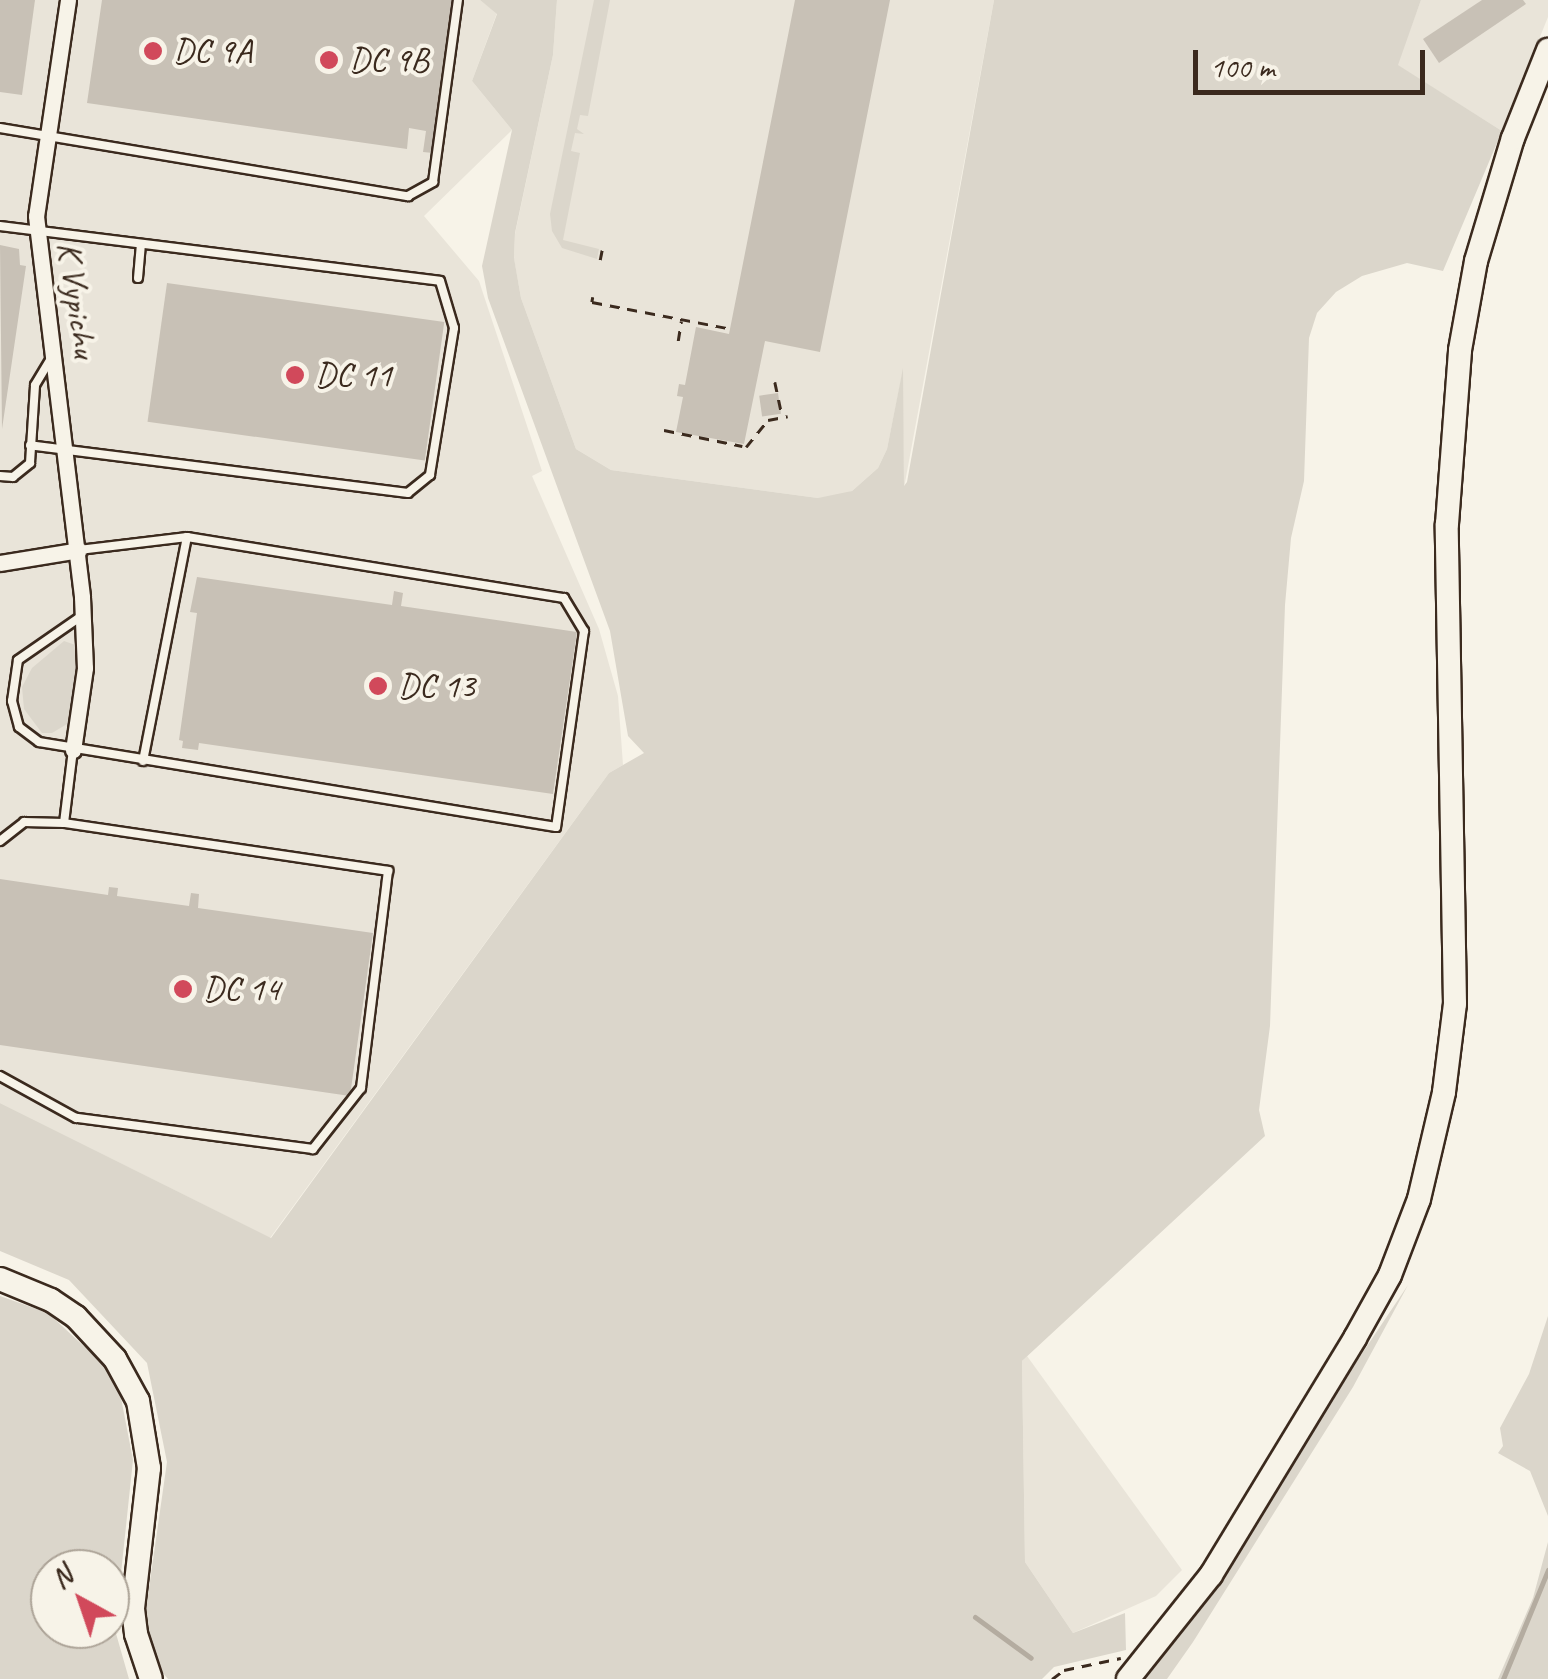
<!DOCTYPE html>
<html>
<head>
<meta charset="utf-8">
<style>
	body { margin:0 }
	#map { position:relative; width:1548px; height:1679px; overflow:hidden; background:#f7f3e8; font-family:Caveat,sans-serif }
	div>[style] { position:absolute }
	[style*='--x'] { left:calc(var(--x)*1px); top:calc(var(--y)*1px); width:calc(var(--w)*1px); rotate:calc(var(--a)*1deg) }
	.built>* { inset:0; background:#e9e4d9 }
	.green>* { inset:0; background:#dbd6cb }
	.stream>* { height:5px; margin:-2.5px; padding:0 2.5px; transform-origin:2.5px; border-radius:2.5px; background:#b4aca0 }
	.building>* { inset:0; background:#c8c1b6; transform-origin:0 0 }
	.path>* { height:2.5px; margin-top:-1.25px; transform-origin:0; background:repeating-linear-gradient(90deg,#3b2a1e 0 10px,transparent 0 18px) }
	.roads { filter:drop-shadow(2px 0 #3b2a1e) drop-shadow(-2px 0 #3b2a1e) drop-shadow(0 2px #3b2a1e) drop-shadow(0 -2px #3b2a1e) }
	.lane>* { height:8px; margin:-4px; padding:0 4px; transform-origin:4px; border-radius:4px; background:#f7f3e8 }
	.street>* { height:15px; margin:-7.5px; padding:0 7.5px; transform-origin:7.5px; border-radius:7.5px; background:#f7f3e8 }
	.secondary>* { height:22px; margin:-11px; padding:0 11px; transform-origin:11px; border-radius:11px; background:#f7f3e8 }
	.dots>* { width:28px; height:28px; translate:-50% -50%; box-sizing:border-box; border:5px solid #f7f3e8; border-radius:50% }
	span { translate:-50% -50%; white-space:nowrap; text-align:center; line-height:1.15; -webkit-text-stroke:8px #f7f3e8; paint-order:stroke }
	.poi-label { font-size:35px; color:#3b2a1e }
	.left { translate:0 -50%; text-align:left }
	.street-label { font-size:35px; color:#3b2a1e }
	.north { position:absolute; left:30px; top:1549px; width:100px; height:100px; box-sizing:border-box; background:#f7f3e8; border:2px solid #aca397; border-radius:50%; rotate:320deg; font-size:28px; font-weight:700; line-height:40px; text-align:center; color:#3b2a1e }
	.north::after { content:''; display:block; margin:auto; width:35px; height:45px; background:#d1495b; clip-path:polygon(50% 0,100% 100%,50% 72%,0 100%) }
	.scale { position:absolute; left:1193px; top:50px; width:232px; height:45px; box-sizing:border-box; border:5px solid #3b2a1e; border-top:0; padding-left:12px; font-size:30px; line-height:35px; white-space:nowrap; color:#3b2a1e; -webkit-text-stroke:8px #f7f3e8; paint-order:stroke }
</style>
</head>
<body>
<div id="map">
	<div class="built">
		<i style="clip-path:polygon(0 0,480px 0,497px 13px,472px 81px,512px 130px,424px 216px,479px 281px,542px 471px,532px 476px,599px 629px,618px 696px,623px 765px,609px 773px,270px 1238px,0 1103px)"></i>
		<i style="clip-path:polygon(557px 0,994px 0,904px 488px,902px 375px,887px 449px,878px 468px,852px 491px,836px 497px,818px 498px,611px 470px,576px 449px,521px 298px,514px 259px,515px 234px,553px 55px)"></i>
		<i style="clip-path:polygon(1421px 0,1548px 0,1548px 17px,1502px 131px,1397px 65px)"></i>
		<i style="clip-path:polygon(1027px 1356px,1182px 1570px,1156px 1596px,1073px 1633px,1025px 1562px,1022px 1361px)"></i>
	</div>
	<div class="green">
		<i style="clip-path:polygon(480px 0,557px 0,553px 55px,515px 233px,514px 258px,521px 298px,576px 449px,611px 470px,818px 498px,852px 491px,878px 468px,887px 449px,903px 368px,904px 486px,907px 482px,994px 0,1421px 0,1398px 65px,1502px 131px,1443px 271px,1407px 263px,1362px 276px,1336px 292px,1317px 313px,1309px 338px,1304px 481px,1291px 538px,1285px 605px,1270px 1026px,1259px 1110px,1265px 1136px,1022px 1361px,1025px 1562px,1073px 1633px,1125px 1613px,1126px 1650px,1054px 1667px,1042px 1679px,168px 1679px,163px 1673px,144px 1623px,167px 1462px,147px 1363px,69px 1280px,0 1251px,0 1103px,271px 1238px,609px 773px,644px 753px,628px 736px,610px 631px,488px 298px,482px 266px,512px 130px,472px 81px,497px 14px)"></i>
		<i style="clip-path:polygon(594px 0,610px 0,588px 116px,580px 115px,577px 129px,584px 134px,575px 133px,571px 151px,580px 153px,563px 240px,599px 249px,597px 259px,562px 248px,552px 231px,550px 214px)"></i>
		<i style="clip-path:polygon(64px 641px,81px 647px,72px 721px,52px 733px,42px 733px,24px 709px,22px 687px,32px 668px)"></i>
		<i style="clip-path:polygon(1408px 1285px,1353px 1387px,1193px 1642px,1167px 1679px,1137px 1679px,1253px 1516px)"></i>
		<i style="clip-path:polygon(evenodd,0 1296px,48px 1313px,117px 1377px,133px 1460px,115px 1630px,129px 1679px,0 1679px,0 1296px,50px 1569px,110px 1569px,110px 1629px,50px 1629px,50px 1569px)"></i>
		<i style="clip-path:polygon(1548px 1316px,1548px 1516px,1530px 1471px,1498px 1453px,1503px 1446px,1500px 1428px,1529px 1374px)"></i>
		<i style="clip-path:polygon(1548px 1542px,1548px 1679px,1498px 1679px,1533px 1598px)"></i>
	</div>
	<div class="stream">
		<i style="--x:975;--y:1617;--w:69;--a:36.2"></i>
		<i style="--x:1503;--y:1679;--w:118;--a:-67.6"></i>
	</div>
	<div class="building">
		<i style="clip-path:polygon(0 0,35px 0,22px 95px,0 92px)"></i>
		<i style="clip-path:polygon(102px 0,456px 0,433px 153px,423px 152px,426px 131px,409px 128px,407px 149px,87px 103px)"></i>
		<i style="clip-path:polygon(795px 0,890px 0,820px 352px,765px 341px,744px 444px,676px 432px,683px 397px,677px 396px,679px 384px,685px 385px,696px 327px,729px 334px)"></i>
		<i style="clip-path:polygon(1482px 0,1523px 0,1526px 4px,1439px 63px,1423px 39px)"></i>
		<i style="clip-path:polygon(0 245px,19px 249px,20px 265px,26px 266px,2px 429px)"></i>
		<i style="left:167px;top:283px;width:280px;height:140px;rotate:8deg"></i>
		<i style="left:778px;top:393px;width:21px;height:19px;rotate:82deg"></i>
		<i style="clip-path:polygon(197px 577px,392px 605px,394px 591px,403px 593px,401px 606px,577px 632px,553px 794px,199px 743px,198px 750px,182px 748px,183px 741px,179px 740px,197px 613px,190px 612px)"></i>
		<i style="clip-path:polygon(0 879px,108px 895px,109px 887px,118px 888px,117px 896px,189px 906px,191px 893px,199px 894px,198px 908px,373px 933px,350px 1096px,0 1045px)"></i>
	</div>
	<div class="path">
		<i style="--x:600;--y:260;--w:10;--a:-79"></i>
		<i style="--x:593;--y:297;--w:5;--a:101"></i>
		<i style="--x:592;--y:302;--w:137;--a:10.9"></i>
		<i style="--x:678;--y:341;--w:20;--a:-81"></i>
		<i style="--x:775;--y:382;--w:33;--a:78"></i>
		<i style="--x:664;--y:430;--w:80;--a:11.6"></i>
		<i style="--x:746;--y:447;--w:35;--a:-51"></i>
		<i style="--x:768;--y:420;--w:20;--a:-11"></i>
		<i style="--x:1052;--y:1679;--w:15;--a:-37"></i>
		<i style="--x:1064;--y:1670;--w:58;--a:-11.9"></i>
	</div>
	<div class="roads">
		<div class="lane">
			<i style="--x:0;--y:128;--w:414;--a:9.5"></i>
			<i style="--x:408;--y:196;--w:29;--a:-29"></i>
			<i style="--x:433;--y:182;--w:184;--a:-82.2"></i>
			<i style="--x:0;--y:226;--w:443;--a:7.1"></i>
			<i style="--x:440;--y:281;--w:49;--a:73.4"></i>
			<i style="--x:454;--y:328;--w:149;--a:99.3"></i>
			<i style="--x:430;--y:475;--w:28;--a:141"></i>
			<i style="--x:408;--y:493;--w:381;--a:-172.8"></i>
			<i style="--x:138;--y:278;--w:34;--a:-85"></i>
			<i style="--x:0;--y:476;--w:13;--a:4"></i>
			<i style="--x:13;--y:477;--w:22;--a:-39"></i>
			<i style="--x:30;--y:463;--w:78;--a:-86.3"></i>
			<i style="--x:35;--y:385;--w:33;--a:-59"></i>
			<i style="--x:79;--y:550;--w:109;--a:-6.9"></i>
			<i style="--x:187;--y:537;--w:382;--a:9.2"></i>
			<i style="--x:564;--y:598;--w:39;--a:59"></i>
			<i style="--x:584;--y:631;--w:198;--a:98.1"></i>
			<i style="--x:556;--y:827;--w:524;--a:-170.66"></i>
			<i style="--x:39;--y:742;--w:25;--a:-143"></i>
			<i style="--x:19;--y:727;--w:27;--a:-105"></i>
			<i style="--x:12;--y:701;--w:41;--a:-81.7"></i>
			<i style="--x:18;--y:660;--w:79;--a:-34.7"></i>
			<i style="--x:143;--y:761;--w:228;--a:-78.9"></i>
			<i style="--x:64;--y:823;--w:74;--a:-83"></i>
			<i style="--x:0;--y:841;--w:31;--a:-38"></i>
			<i style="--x:24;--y:822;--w:40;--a:1.4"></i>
			<i style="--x:64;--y:823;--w:328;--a:8.4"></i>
			<i style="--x:388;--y:871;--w:219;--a:97.1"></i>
			<i style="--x:361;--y:1088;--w:78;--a:128.2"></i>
			<i style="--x:313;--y:1149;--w:239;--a:-172.5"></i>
			<i style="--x:76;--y:1118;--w:87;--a:-151.1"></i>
		</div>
		<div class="street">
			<i style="--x:68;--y:0;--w:218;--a:98.4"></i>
			<i style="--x:36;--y:216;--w:384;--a:83.1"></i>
			<i style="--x:82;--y:597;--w:71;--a:87.6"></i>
			<i style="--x:85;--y:668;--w:83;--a:98.3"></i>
			<i style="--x:0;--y:563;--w:80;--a:-9.3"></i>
		</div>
		<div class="secondary">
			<i style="--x:0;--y:1279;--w:55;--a:22.4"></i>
			<i style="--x:51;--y:1300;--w:30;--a:34"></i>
			<i style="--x:76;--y:1317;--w:57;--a:47.1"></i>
			<i style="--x:115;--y:1359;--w:48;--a:61.3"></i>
			<i style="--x:138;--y:1401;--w:68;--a:80.7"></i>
			<i style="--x:149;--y:1468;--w:142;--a:96.5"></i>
			<i style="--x:133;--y:1609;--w:25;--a:83"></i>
			<i style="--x:136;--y:1634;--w:47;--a:71.6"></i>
			<i style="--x:1128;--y:1679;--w:133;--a:-51.4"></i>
			<i style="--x:1211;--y:1575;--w:277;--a:-58.7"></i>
			<i style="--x:1355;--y:1338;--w:72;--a:-60.9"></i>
			<i style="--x:1390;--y:1275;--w:81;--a:-69.1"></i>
			<i style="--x:1419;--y:1199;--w:110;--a:-76.8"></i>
			<i style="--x:1444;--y:1092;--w:89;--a:-82.9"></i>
			<i style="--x:1455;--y:1004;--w:480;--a:-91"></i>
			<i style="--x:1447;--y:524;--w:174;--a:-85.7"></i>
			<i style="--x:1460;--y:350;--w:90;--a:-79.8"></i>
			<i style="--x:1476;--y:261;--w:128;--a:-73.3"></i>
			<i style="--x:1513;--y:138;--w:95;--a:-68.3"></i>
		</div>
	</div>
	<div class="dots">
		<i style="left:153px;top:51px;background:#d1495b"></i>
		<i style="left:329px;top:60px;background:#d1495b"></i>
		<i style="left:295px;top:375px;background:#d1495b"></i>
		<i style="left:378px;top:686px;background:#d1495b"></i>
		<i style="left:183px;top:989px;background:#d1495b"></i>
	</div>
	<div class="poi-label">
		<span class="left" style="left:173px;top:51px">DC 9A</span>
		<span class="left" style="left:349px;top:60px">DC 9B</span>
		<span class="left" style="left:315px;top:375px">DC 11</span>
		<span class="left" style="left:398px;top:686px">DC 13</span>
		<span class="left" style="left:203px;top:989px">DC 14</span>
	</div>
	<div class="street-label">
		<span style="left:77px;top:300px;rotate:82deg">K Vypichu</span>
	</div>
	<div class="north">N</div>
	<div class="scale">100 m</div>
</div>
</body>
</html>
